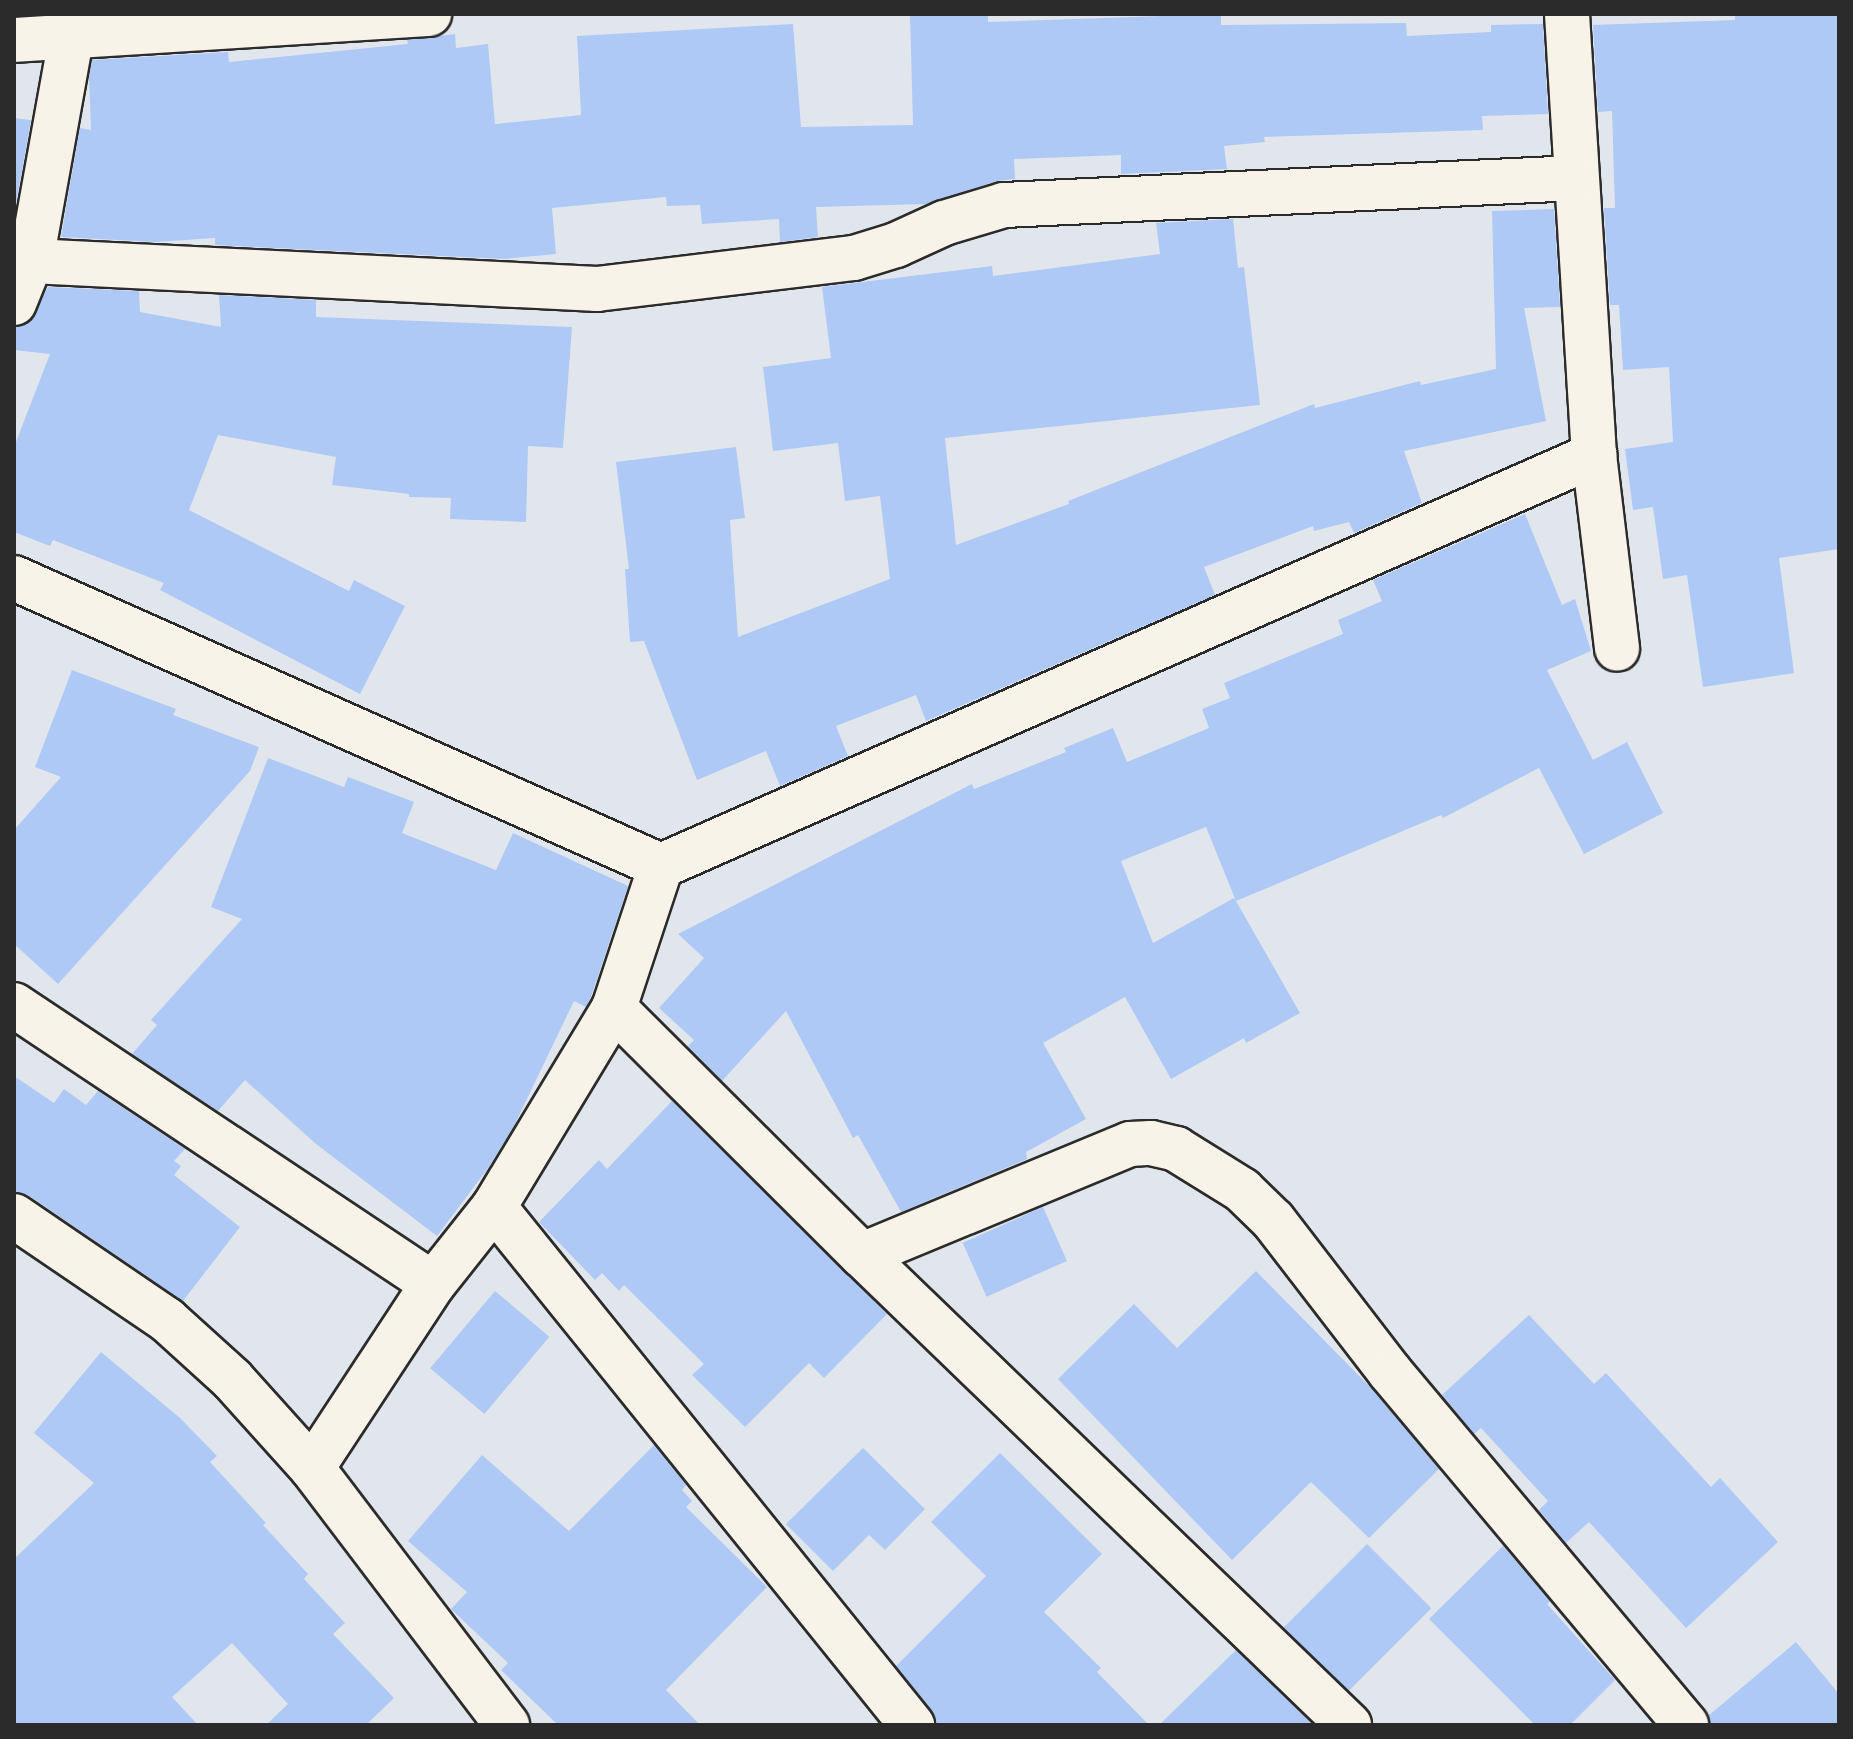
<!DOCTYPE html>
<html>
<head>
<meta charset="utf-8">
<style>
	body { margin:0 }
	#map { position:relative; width:1853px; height:1739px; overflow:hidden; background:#e1e6ec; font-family:Dekko,sans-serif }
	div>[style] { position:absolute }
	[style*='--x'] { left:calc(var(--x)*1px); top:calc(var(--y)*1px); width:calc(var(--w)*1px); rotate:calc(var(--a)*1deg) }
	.building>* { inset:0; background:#afc9f6; transform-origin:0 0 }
	.roads { filter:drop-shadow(2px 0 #2b2b2b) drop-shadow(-2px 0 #2b2b2b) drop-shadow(0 2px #2b2b2b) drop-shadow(0 -2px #2b2b2b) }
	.street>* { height:44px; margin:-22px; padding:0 22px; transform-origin:22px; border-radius:22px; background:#f7f3e8 }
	span { translate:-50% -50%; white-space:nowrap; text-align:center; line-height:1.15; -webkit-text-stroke:8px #f7f3e8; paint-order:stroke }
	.frame { position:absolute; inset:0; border:16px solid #2b2b2b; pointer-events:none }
</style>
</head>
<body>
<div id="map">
	<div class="building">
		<i style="clip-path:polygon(910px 14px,988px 14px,988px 22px,1221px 14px,1221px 25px,1406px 23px,1407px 36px,1491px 32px,1491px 25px,1543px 24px,1548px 114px,1482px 116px,1483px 130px,1264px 137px,1265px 142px,1224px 146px,1227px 169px,1121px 174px,1121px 155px,1014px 159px,1015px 179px,997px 181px,926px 204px,816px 207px,818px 237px,780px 242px,779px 219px,702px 224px,700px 205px,667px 206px,666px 197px,552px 208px,556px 254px,504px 259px,215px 245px,215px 238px,155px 242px,61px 237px,80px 128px,91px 130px,89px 77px,92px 60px,228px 52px,229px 62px,408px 44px,407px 40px,455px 34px,456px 48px,488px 44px,495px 124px,581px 115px,577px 36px,793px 24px,801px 127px,913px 125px)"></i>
		<i style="clip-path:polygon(1735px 14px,1839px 14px,1839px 549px,1779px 558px,1794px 673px,1703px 687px,1687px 575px,1663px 579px,1653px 507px,1633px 510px,1625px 449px,1673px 442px,1669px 367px,1623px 370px,1619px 305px,1610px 305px,1604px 208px,1615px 208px,1612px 111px,1598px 112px,1593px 25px,1735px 20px)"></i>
		<i style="clip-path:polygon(14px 118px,31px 120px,14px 214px)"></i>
		<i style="clip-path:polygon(1554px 209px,1560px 307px,1524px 308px,1546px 421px,1404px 451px,1422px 503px,1354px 533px,1349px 522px,1314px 531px,1313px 526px,1204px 567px,1215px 595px,926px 721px,916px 695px,836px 726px,848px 756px,780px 786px,766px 751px,697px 780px,644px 641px,630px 642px,625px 569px,629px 569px,616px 462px,736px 447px,745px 518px,730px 520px,738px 637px,890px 579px,880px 496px,845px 501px,838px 443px,773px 451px,763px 367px,831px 358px,822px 287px,992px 266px,993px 276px,1160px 254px,1156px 223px,1233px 219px,1238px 268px,1244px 267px,1260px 405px,945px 438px,956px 545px,1069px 504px,1068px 501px,1314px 404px,1315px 408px,1420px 381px,1421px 385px,1496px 369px,1492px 211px)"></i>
		<i style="clip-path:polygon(48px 287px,139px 291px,140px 312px,221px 327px,219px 295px,316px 300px,316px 317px,572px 327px,563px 448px,528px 446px,526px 522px,450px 519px,451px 498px,409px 497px,409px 494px,332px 485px,336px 457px,218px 435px,189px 510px,349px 591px,354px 580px,405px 606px,360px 694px,160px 590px,164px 583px,53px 540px,50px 546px,14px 532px,14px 447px,50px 354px,14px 350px,14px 327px,30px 322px)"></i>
		<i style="clip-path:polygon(evenodd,1525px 514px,1562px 605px,1575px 599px,1591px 651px,1547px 670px,1593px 760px,1627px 742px,1663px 813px,1584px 854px,1539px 768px,1443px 818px,1441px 815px,1236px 901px,1300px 1013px,1246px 1043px,1244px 1038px,1171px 1079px,1125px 997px,1043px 1043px,1086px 1119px,1026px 1152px,1027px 1159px,901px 1212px,858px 1135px,853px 1138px,786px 1011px,722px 1081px,688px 1046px,694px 1040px,659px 1008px,704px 958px,678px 934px,972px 784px,974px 789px,1066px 752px,1064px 748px,1113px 728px,1127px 762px,1209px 728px,1202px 709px,1230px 698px,1224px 683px,1343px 634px,1338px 620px,1382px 601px,1373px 580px,1525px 514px,1206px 827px,1236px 901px,1234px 898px,1153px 943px,1121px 861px,1206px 827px)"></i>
		<i style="clip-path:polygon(72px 670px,176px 709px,173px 715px,259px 747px,250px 771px,58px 984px,14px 944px,14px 830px,61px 777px,35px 767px)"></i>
		<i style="clip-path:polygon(268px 758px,344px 787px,348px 777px,414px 802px,402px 833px,496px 870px,513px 833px,628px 886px,591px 997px,586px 1007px,574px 1001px,513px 1128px,486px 1171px,437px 1236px,316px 1144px,245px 1080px,218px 1111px,132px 1054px,157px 1025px,151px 1020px,242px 919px,211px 907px)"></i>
		<i style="clip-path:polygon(14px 1076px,54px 1103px,64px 1089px,86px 1105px,98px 1091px,185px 1149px,174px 1161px,181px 1166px,174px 1175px,240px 1227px,183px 1301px,28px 1195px,14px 1191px)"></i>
		<i style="clip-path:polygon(672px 1101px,887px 1314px,824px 1378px,809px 1363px,745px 1427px,692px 1375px,704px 1364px,624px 1285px,619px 1291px,602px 1273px,595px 1280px,539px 1222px,599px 1160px,607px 1169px)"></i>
		<i style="left:1043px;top:1207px;width:59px;height:88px;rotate:66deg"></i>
		<i style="clip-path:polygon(1256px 1271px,1372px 1389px,1439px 1469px,1369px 1538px,1311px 1482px,1232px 1560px,1058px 1379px,1134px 1304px,1177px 1348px)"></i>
		<i style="left:495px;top:1291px;width:71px;height:101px;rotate:40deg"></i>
		<i style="clip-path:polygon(1529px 1315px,1594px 1384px,1606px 1373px,1711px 1487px,1720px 1478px,1778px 1542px,1686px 1628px,1589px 1522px,1566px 1543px,1539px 1510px,1548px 1501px,1481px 1428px,1474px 1434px,1442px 1395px)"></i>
		<i style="clip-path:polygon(101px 1352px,180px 1418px,217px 1456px,210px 1462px,266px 1523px,263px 1525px,308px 1574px,304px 1579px,345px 1623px,333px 1634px,394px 1698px,366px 1725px,266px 1725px,288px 1704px,232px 1643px,172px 1697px,198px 1725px,14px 1725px,14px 1559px,94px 1483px,34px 1433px)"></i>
		<i style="clip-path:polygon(654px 1445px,686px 1485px,682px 1490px,692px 1501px,686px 1507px,767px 1587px,666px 1690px,700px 1725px,558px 1725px,501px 1670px,508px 1663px,451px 1609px,467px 1592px,408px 1541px,482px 1455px,569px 1531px)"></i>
		<i style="clip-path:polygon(863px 1448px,925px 1509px,885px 1550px,869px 1535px,833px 1571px,786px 1524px)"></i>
		<i style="clip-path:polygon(1000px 1453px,1102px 1554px,1044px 1612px,1101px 1668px,1097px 1672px,1149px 1725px,936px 1725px,931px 1709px,896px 1666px,986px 1576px,931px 1522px)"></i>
		<i style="left:1367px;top:1544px;width:91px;height:118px;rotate:45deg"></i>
		<i style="clip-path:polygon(1503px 1546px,1550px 1601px,1547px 1604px,1615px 1680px,1570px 1725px,1535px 1725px,1429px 1619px)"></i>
		<i style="clip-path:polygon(1796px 1642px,1839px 1694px,1839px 1725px,1710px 1725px,1708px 1716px)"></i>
		<i style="clip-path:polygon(1236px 1650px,1312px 1724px,1159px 1725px)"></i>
	</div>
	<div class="roads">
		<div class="street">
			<i style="--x:1567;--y:14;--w:442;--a:86.5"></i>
			<i style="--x:1594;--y:455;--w:195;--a:83.2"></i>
			<i style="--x:14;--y:40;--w:416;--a:-3.6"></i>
			<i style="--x:31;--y:261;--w:567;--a:2.83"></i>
			<i style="--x:597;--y:289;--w:259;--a:-6.9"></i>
			<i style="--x:854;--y:258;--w:44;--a:-17.2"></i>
			<i style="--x:896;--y:245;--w:53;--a:-24.6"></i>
			<i style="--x:944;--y:223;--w:63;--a:-16.7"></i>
			<i style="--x:1004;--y:205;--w:573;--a:-2.7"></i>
			<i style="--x:14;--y:303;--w:45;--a:-68"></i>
			<i style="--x:31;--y:261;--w:227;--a:-79.8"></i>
			<i style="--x:14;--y:578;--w:708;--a:24"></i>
			<i style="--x:661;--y:866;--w:1020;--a:-23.77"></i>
			<i style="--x:14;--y:1005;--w:503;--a:33.66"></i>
			<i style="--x:433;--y:1284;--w:98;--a:-51.6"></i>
			<i style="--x:494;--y:1207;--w:232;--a:-58.9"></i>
			<i style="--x:614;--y:1008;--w:150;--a:-71.7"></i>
			<i style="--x:614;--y:1008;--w:350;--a:44.9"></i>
			<i style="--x:862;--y:1255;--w:677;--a:43.98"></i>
			<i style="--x:494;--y:1207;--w:666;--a:51.1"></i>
			<i style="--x:14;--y:1216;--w:185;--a:34.2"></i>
			<i style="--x:167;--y:1320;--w:88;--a:42.2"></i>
			<i style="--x:232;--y:1379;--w:120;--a:48"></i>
			<i style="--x:312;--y:1468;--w:220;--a:-56.7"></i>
			<i style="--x:862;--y:1255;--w:290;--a:-22.5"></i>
			<i style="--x:1130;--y:1144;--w:21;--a:-3"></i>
			<i style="--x:1151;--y:1143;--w:26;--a:13"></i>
			<i style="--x:1176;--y:1149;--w:78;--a:31.8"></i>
			<i style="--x:1242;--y:1190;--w:43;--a:44.1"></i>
			<i style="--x:1273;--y:1220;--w:192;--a:52.4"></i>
			<i style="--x:1390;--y:1372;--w:461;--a:50"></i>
			<i style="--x:312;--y:1468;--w:323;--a:52.8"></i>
		</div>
	</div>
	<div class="frame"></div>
</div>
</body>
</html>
